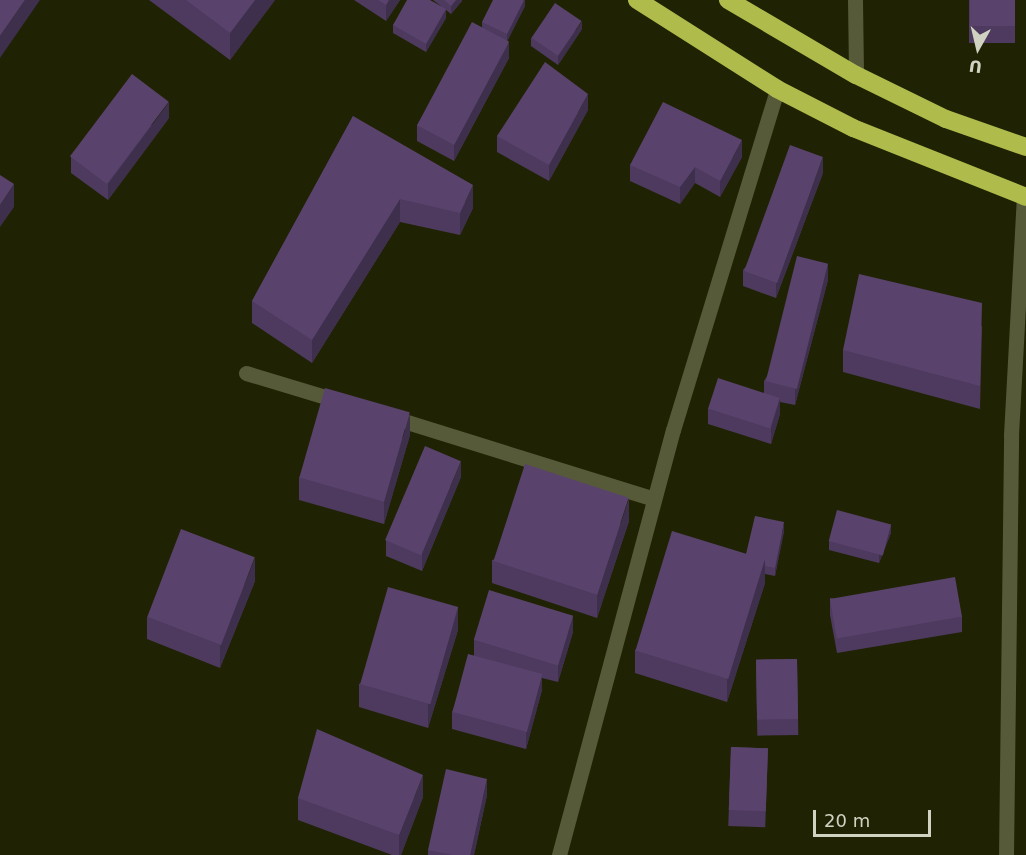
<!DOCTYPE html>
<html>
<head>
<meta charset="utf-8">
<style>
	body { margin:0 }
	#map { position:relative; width:1026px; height:855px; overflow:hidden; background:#1f2203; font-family:"DejaVu Sans",sans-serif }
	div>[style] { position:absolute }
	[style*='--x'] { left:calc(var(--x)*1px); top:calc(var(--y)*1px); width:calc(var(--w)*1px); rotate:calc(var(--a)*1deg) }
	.street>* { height:15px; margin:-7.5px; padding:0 7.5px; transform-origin:7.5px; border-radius:7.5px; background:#565a39 }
	.highway>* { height:18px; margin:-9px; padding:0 9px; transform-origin:9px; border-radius:9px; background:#afbb4b }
	.wall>* { inset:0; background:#4d3a5e; transform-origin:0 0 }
	.shaded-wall>* { inset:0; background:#3e2f4c }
	.building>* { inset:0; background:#59436d; transform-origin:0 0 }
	span { translate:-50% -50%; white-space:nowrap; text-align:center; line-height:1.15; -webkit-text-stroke:4.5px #1f2203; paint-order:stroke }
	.north { position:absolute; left:948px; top:18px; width:60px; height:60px; -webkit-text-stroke:4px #1f2203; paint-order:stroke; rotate:188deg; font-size:16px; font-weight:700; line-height:24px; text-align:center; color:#d0d3c1 }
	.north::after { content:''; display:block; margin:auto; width:21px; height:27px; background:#d0d3c1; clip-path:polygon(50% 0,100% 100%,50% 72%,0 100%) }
	.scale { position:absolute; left:813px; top:810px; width:118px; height:27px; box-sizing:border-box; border:3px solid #d0d3c1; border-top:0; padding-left:8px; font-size:18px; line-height:21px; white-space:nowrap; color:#d0d3c1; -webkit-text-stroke:4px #1f2203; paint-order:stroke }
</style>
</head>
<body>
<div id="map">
	<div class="street">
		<i style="--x:855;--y:0;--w:75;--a:89.2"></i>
		<i style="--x:246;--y:373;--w:100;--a:16.8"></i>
		<i style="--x:391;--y:417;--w:275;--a:17.3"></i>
		<i style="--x:559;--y:855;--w:440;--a:-75"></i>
		<i style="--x:673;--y:430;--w:357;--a:-73"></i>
		<i style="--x:1006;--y:855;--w:420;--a:-89.3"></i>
		<i style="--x:1011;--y:435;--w:238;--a:-86.9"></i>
	</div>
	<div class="highway">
		<i style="--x:637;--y:0;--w:166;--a:32.4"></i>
		<i style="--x:777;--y:89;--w:85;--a:27.2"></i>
		<i style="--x:853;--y:128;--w:186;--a:21.7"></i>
		<i style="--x:728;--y:0;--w:148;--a:30.4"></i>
		<i style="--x:856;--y:75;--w:100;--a:26.1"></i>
		<i style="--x:946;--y:119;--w:85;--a:19.3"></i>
	</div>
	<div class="wall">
		<i style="clip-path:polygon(149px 0,275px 0,230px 60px)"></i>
		<i style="clip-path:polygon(354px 0,400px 0,386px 21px)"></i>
		<i style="clip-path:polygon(433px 0,462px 0,462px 1px,451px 14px,446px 10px,446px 18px,426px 52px,393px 33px,393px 25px,442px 7px)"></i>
		<i style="clip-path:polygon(525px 0,525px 6px,507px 41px,509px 58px,454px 161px,417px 141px,417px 125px,482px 27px,482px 22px)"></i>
		<i style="left:969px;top:0;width:46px;height:43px"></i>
		<i style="clip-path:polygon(582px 29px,558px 65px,531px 46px,531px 38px)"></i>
		<i style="clip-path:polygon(588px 110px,549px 181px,497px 152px,497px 136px)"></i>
		<i style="clip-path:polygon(353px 116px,473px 208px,460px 235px,400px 222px,312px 363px,252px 323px,252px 301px)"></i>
		<i style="clip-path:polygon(169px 118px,108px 200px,71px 173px,71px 157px)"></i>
		<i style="clip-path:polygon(742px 157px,720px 197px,695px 183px,680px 204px,630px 181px,630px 165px)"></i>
		<i style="clip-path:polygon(823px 173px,776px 298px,743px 286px,743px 270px)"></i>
		<i style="clip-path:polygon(828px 280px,795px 405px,780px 402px,780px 414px,771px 444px,708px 424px,708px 408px,764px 393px,764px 381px)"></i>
		<i style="clip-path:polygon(982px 326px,980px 409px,843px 372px,843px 350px)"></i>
		<i style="clip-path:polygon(410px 435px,384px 524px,299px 500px,299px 477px)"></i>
		<i style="clip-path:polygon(461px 477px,422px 571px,386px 556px,386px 540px)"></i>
		<i style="clip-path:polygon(629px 521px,597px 618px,492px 583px,492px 560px)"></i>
		<i style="clip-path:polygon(784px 531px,775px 576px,765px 574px,765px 583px,727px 702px,635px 673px,635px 650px,746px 554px)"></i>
		<i style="clip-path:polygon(891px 533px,879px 563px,829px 550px,829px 541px)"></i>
		<i style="clip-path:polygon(255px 581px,220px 668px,147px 639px,147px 617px)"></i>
		<i style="clip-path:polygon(830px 598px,962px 616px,962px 632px,837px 653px,830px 615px)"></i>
		<i style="clip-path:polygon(458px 630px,428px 728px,359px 707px,359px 684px)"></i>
		<i style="clip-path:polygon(573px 632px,558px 682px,542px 678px,542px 690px,526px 749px,452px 729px,452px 712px,474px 655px,474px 640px)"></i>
		<i style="left:797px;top:659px;width:76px;height:41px;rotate:89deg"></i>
		<i style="left:731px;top:747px;width:37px;height:79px;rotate:2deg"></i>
		<i style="clip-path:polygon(487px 795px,474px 855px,428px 855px,428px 850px)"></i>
		<i style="clip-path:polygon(423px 797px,401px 855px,392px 855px,298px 820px,298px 798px)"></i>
	</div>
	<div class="shaded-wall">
		<i style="clip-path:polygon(25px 0,40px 0,0 58px,0 36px)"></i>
		<i style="clip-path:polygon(255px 0,275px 0,230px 60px,230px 33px)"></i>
		<i style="clip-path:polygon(389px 0,400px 0,386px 21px,386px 5px)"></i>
		<i style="clip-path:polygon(456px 0,462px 0,462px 1px,451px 14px,451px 6px)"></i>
		<i style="clip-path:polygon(524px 0,525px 0,525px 6px,507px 42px,507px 34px)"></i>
		<i style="clip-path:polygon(446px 9px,446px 18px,426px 52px,426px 44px)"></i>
		<i style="clip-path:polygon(582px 21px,582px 29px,558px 65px,558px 56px)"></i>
		<i style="clip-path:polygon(509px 42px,509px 58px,454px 161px,454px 144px)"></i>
		<i style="clip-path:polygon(588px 94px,588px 110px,549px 181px,549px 165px)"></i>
		<i style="clip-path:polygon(169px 102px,169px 118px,108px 200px,108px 184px)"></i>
		<i style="clip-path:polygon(742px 140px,742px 157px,720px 197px,720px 181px)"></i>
		<i style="clip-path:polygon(823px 157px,823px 173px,776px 298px,776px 282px)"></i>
		<i style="clip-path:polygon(695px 167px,695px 183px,680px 204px,680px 187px)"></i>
		<i style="clip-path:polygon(14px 184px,14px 207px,0 227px,0 205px)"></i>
		<i style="clip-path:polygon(473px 185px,473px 208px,460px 235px,460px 213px)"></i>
		<i style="clip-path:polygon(400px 199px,400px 222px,312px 363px,312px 340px)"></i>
		<i style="clip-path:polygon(828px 264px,828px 280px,795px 405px,795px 389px)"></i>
		<i style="clip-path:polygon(780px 398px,780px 414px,771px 444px,771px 428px)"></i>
		<i style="clip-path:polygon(410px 412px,410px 435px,384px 524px,384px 502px)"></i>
		<i style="clip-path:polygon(461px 461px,461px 477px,422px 571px,422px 554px)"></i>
		<i style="clip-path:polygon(629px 498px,629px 521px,597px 618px,597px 595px)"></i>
		<i style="clip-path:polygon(784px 522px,784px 531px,775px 576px,775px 568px)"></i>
		<i style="clip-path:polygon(891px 524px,891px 533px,879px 563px,879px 554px)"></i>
		<i style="clip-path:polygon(255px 558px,255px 581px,220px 668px,220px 645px)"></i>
		<i style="clip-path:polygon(765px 560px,765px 583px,727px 702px,727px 680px)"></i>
		<i style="clip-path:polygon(458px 607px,458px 630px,428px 728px,428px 705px)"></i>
		<i style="clip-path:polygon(573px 615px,573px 632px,558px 682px,558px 666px)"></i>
		<i style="clip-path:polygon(542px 674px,542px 690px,526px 749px,526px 733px)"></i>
		<i style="clip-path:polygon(423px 775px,423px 797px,401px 855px,399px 855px,399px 835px)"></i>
		<i style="clip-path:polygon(487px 779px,487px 795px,474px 855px,470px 855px)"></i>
	</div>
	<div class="building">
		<i style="clip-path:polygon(0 0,25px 0,0 36px)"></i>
		<i style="clip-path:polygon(186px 0,255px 0,230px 33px)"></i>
		<i style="clip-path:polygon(378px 0,389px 0,386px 5px)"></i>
		<i style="clip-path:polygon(407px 0,430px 0,446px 9px,426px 44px,393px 25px)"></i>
		<i style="clip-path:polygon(444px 0,456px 0,451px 6px)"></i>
		<i style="clip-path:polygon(493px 0,524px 0,507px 34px,482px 22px)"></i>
		<i style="left:970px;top:0;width:45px;height:26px"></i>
		<i style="left:555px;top:3px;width:32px;height:42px;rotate:34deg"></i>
		<i style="left:472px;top:22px;width:42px;height:117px;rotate:28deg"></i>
		<i style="clip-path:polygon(545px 62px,588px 94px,549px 165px,497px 136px)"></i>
		<i style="left:132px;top:74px;width:46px;height:103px;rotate:37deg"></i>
		<i style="clip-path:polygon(663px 102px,742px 140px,720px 181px,695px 167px,680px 187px,630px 165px)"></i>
		<i style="clip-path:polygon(353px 116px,473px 185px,460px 213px,400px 199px,312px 340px,252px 301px)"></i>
		<i style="left:790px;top:145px;width:35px;height:134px;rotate:20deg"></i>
		<i style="clip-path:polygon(0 175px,14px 184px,0 205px)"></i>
		<i style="left:797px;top:256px;width:32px;height:129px;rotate:14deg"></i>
		<i style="clip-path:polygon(859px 274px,982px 303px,980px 386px,843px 350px)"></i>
		<i style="left:718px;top:378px;width:65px;height:32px;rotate:18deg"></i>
		<i style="left:325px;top:388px;width:88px;height:93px;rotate:16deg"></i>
		<i style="left:425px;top:446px;width:39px;height:102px;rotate:23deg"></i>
		<i style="left:525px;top:464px;width:109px;height:102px;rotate:18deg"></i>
		<i style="left:837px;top:510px;width:56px;height:32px;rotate:15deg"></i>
		<i style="clip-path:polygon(755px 516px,784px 522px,775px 568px,765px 566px,765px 560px,746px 554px)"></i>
		<i style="left:181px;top:529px;width:79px;height:94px;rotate:21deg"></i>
		<i style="left:672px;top:531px;width:97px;height:125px;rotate:17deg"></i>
		<i style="left:955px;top:577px;width:40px;height:127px;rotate:80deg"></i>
		<i style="left:388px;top:587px;width:73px;height:101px;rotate:16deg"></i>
		<i style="left:489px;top:590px;width:88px;height:52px;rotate:17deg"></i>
		<i style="left:468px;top:654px;width:77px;height:60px;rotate:15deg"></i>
		<i style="left:797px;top:659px;width:60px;height:41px;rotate:89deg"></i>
		<i style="clip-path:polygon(317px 729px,423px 775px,399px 835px,298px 798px)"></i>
		<i style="left:731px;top:747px;width:37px;height:63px;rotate:2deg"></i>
		<i style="clip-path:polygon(446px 769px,487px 779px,470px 855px,453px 855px,428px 850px)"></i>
	</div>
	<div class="north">U</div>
	<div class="scale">20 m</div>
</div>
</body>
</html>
